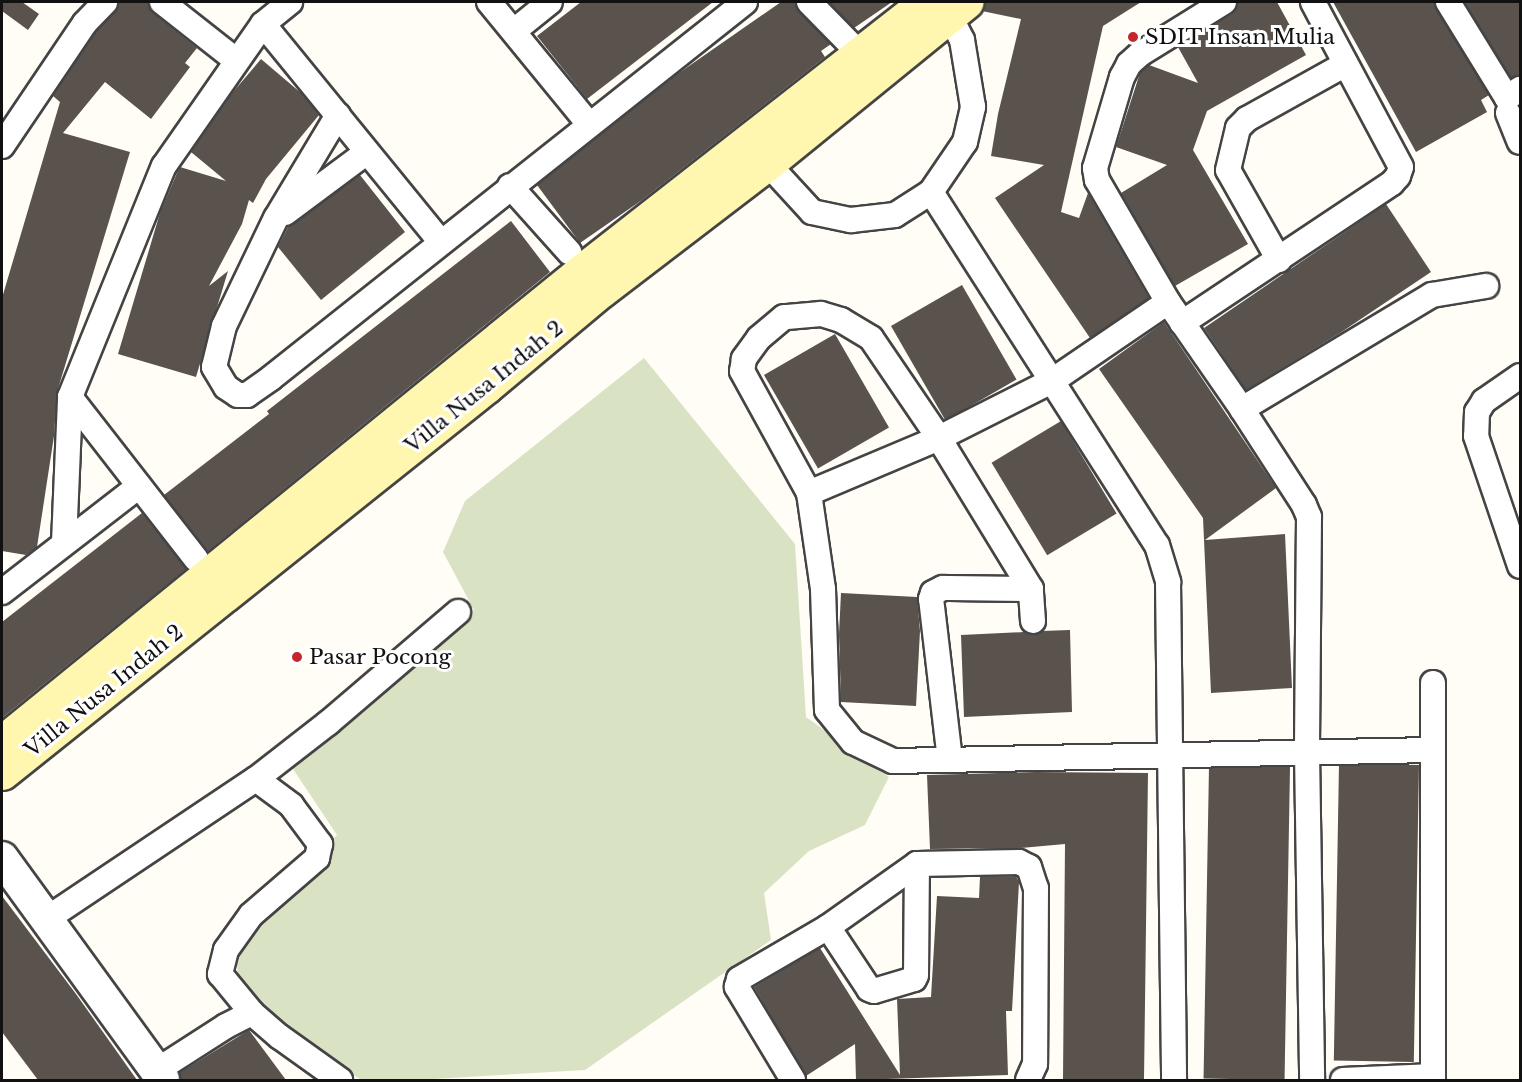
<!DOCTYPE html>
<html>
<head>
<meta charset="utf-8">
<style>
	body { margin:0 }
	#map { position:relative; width:1522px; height:1082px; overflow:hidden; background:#fffdf5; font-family:"Libre Baskerville",serif }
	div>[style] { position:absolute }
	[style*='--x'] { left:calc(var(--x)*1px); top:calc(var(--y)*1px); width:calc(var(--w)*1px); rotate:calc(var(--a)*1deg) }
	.cemetery>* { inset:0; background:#d9e3c4 }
	.building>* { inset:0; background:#5a524d; transform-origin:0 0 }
	.roads { filter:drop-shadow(2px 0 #444) drop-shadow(-2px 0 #444) drop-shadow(0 2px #444) drop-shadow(0 -2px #444) }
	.minor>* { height:24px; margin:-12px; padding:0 12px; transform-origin:12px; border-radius:12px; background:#fff }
	.tertiary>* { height:32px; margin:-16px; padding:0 16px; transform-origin:16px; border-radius:16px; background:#fff }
	.secondary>* { height:33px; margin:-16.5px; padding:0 16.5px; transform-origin:16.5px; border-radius:16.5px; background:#fff6b0 }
	.dots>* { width:16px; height:16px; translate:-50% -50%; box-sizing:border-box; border:3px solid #fff; border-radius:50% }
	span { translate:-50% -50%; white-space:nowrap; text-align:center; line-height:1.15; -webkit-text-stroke:6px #fff; paint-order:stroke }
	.poi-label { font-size:21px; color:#111 }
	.left { translate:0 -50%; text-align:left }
	.street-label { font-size:21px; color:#111 }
	.frame { position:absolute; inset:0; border:3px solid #111; pointer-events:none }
</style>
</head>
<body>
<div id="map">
	<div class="cemetery">
		<i style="clip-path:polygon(644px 358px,795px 544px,806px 717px,889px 777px,865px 825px,809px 851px,764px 893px,771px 940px,585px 1070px,416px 1080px,362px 1080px,291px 1041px,238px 976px,234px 934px,337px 835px,285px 757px,474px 610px,443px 552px,465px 501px)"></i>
	</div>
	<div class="building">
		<i style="clip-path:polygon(2px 2px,22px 2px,39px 14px,28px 30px,2px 11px)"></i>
		<i style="clip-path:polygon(119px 2px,148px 2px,153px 13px,197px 48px,185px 63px,190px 67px,151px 119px,105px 82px,63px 133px,130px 152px,57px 392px,54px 436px,37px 547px,26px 555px,2px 551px,2px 298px,60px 102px,53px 96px,96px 32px,116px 11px)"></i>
		<i style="clip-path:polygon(581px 2px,713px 2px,587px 99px,537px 36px)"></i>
		<i style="clip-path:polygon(781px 2px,795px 2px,799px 12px,831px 44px,821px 51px,825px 57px,642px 200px,580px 243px,537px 185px,676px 75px)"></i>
		<i style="clip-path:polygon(828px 2px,892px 2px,854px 28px)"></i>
		<i style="clip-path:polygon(984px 2px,1141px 2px,1103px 26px,1061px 212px,1079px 218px,1088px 193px,1149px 298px,1090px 338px,995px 198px,1044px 165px,991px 156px,998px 114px,1021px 19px,982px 11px)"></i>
		<i style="clip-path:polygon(1238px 2px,1277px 2px,1306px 55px,1207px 111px,1193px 150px,1248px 244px,1175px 286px,1121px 193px,1167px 165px,1116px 147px,1140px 73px,1149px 65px,1198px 83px,1178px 47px,1232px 14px)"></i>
		<i style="clip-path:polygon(1333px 2px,1434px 2px,1436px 9px,1489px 95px,1481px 100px,1487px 112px,1416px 152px)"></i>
		<i style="clip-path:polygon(1464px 2px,1521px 2px,1521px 75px,1511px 78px)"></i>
		<i style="clip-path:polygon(261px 59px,301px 93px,319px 115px,266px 179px,253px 203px,249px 200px,242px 224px,209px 286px,228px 271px,196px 377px,118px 354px,160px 213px,177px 173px,180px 167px,226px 181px,191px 152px,233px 92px)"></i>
		<i style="clip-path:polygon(360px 175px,405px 232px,321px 300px,278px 247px,288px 227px)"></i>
		<i style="clip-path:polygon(1386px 204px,1431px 272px,1340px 333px,1246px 390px,1204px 328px)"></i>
		<i style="clip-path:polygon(511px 221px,550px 272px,208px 551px,164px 495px,269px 414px,267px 411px)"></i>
		<i style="left:962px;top:285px;width:109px;height:82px;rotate:60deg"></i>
		<i style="clip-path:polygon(1164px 322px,1276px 488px,1205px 540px,1285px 534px,1292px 688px,1211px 693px,1203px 518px,1099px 369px)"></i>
		<i style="left:835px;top:334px;width:108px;height:82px;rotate:60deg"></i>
		<i style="left:1061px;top:421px;width:108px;height:81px;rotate:59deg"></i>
		<i style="clip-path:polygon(142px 513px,186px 569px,2px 718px,2px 622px)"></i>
		<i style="clip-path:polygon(841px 593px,917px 597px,920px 631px,916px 706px,841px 702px,839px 634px)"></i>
		<i style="clip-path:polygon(1070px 630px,1072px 712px,964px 717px,961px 635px,1024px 632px,1033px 635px,1042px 631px)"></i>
		<i style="left:1419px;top:765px;width:297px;height:80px;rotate:91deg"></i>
		<i style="left:1290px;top:767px;width:313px;height:81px;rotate:91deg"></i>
		<i style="clip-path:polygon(1036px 772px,1148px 773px,1144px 1080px,1063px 1080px,1065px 844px,1021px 848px,930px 849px,927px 775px)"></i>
		<i style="clip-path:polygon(980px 877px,1016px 876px,1019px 882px,1012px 1011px,1006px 1011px,1008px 1075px,856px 1080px,855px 1044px,806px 1076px,754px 987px,820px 948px,900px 1075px,897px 999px,931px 997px,937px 896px,979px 898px)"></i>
		<i style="clip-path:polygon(2px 896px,76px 994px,137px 1080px,38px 1080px,2px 1032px)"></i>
		<i style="clip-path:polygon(249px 1030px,286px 1080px,181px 1080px,179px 1073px)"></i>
	</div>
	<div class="roads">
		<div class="minor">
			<i style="--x:162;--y:2;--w:95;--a:38.2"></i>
			<i style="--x:489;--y:2;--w:158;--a:50.7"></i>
			<i style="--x:809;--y:2;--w:73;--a:45.6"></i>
			<i style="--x:860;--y:54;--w:14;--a:60"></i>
			<i style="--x:1224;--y:2;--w:99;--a:148.2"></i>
			<i style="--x:1140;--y:54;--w:15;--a:138"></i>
			<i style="--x:1129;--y:64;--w:15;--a:118"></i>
			<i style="--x:1122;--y:77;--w:95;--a:106.5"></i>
			<i style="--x:1095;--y:168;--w:12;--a:81"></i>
			<i style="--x:1097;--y:180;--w:141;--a:59.8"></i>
			<i style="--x:1168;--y:302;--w:130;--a:55.3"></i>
			<i style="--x:1242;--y:409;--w:114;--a:57.1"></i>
			<i style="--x:1304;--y:505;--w:13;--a:67"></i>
			<i style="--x:1309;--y:517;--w:235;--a:90.5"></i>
			<i style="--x:1307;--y:752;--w:328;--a:89.1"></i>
			<i style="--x:1448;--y:2;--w:113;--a:58.4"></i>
			<i style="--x:1507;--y:98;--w:16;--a:-35"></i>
			<i style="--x:263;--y:24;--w:281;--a:50.8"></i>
			<i style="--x:514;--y:31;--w:46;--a:-38.9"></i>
			<i style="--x:1508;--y:113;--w:31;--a:68"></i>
			<i style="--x:338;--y:115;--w:120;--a:121"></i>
			<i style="--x:276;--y:218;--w:120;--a:115.7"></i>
			<i style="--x:224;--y:326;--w:42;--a:103.7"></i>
			<i style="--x:214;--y:367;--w:23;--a:59"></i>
			<i style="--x:226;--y:387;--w:14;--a:34"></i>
			<i style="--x:238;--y:395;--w:9;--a:0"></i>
			<i style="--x:247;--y:395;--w:29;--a:-35"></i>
			<i style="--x:271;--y:378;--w:605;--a:-38.42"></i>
			<i style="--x:2;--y:146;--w:148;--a:-56"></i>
			<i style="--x:85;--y:23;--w:29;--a:-46"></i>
			<i style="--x:756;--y:151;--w:83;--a:47.4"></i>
			<i style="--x:812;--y:212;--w:40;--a:12"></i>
			<i style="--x:851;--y:220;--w:44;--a:-6.5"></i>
			<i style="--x:895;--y:215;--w:43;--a:-32.6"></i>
			<i style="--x:931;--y:192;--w:60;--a:-55.8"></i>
			<i style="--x:965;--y:142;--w:36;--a:-77"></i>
			<i style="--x:973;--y:107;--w:68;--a:-99.3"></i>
			<i style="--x:962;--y:40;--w:28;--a:-117"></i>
			<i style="--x:510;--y:186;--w:89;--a:48.2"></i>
			<i style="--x:931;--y:192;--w:419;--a:57.4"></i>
			<i style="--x:1157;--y:545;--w:39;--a:73"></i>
			<i style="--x:1168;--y:582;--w:498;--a:89.3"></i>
			<i style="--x:285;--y:213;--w:102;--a:-36.6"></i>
			<i style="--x:1279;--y:260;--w:103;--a:-119.5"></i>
			<i style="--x:1228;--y:170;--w:43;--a:-76.6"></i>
			<i style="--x:1238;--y:128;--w:13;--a:-45"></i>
			<i style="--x:1247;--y:119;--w:113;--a:-29.1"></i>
			<i style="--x:1182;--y:323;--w:252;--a:-33.7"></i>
			<i style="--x:1392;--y:183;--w:9;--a:-49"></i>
			<i style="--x:1398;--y:176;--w:9;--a:-72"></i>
			<i style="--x:1401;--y:167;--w:187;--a:-118.1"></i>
			<i style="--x:1520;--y:376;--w:44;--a:145.2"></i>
			<i style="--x:1484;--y:401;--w:13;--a:122"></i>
			<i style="--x:1477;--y:412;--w:24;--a:92"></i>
			<i style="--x:1476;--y:436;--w:137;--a:71.3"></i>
			<i style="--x:70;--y:397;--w:205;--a:52.1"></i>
			<i style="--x:1242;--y:409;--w:222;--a:-31"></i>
			<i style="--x:1432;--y:295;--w:55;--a:-9.5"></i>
			<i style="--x:809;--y:493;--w:141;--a:-22.9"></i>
			<i style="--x:939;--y:438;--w:127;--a:-26.8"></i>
			<i style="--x:1052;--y:381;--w:140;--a:-34.3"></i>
			<i style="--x:64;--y:543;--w:146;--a:-87.6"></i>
			<i style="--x:70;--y:397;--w:249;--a:-67.9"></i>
			<i style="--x:164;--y:166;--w:173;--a:-55.1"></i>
			<i style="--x:263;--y:24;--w:35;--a:-39"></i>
			<i style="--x:2;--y:592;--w:173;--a:-37.7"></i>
			<i style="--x:1033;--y:621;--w:32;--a:-94"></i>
			<i style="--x:1031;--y:589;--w:177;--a:-121.4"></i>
			<i style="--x:939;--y:438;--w:121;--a:-124.2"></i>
			<i style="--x:871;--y:338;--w:35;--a:-149"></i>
			<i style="--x:841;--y:320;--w:21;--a:-163"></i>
			<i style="--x:821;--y:314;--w:37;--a:175"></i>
			<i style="--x:784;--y:317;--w:33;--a:140"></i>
			<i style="--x:759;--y:338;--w:26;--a:126"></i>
			<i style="--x:744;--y:359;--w:12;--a:99"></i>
			<i style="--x:742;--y:371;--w:139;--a:61.2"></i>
			<i style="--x:809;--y:493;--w:97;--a:81.7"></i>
			<i style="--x:823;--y:589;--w:121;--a:88.1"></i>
			<i style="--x:827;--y:710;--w:41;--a:50.9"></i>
			<i style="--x:853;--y:742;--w:44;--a:25.4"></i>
			<i style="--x:893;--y:761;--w:540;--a:-1.17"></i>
			<i style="--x:1433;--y:683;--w:397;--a:90"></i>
			<i style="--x:950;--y:760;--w:162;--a:-96.7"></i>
			<i style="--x:931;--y:599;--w:6;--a:-72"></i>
			<i style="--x:933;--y:593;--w:11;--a:-27"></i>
			<i style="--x:943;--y:588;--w:88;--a:0.7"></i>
			<i style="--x:256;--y:779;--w:91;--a:-37.9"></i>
			<i style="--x:328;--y:723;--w:171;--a:-40.5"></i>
			<i style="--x:45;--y:920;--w:254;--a:-33.8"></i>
			<i style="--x:256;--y:779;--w:44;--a:36.6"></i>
			<i style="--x:291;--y:805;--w:49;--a:53.4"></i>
			<i style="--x:320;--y:844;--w:14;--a:102"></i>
			<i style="--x:317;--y:858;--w:87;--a:139.2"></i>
			<i style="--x:251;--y:915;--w:43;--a:125.5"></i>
			<i style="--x:226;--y:950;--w:25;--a:104"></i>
			<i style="--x:220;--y:974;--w:50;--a:50.6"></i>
			<i style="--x:252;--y:1013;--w:37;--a:41"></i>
			<i style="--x:280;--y:1037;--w:74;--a:35.6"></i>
			<i style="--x:828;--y:927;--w:74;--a:56.5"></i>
			<i style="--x:869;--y:989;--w:5;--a:22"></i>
			<i style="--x:874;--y:991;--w:42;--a:-16.7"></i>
			<i style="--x:914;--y:979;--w:4;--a:-63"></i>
			<i style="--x:916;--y:975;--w:111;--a:-89.5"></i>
			<i style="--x:156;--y:1071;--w:83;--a:-32.7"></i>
			<i style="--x:226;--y:1026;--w:29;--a:-27"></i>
			<i style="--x:793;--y:1080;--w:109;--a:-121.1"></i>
			<i style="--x:737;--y:987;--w:8;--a:-76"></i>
			<i style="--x:739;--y:979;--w:103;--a:-30.3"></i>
			<i style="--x:828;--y:927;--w:109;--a:-35.3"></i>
			<i style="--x:917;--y:864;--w:102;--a:-1.1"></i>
			<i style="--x:1019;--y:862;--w:11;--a:27"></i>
			<i style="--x:1029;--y:867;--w:22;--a:72"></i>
			<i style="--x:1036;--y:888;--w:176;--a:90.3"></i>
			<i style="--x:1035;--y:1064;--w:17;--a:114"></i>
			<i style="--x:1343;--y:1080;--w:90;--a:-2.5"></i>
		</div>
		<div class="tertiary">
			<i style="--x:2;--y:858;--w:274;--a:54"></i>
		</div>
		<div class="secondary">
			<i style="--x:2;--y:742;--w:751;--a:-39.11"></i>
			<i style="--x:585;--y:268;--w:432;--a:-38"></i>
			<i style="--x:2;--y:773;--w:620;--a:-38.59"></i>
			<i style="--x:487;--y:386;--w:150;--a:-39.9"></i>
			<i style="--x:602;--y:290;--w:208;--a:-37.4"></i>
			<i style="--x:767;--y:164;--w:257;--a:-39.1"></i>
		</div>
	</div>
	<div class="dots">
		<i style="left:1133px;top:37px;background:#c4262e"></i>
		<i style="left:297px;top:657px;background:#c4262e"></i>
	</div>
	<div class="poi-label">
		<span class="left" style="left:1145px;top:37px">SDIT Insan Mulia</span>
		<span class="left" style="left:309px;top:657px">Pasar Pocong</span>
	</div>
	<div class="street-label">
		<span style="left:484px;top:387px;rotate:-39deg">Villa Nusa Indah 2</span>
		<span style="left:104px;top:691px;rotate:-39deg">Villa Nusa Indah 2</span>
	</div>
	<div class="frame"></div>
</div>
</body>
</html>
